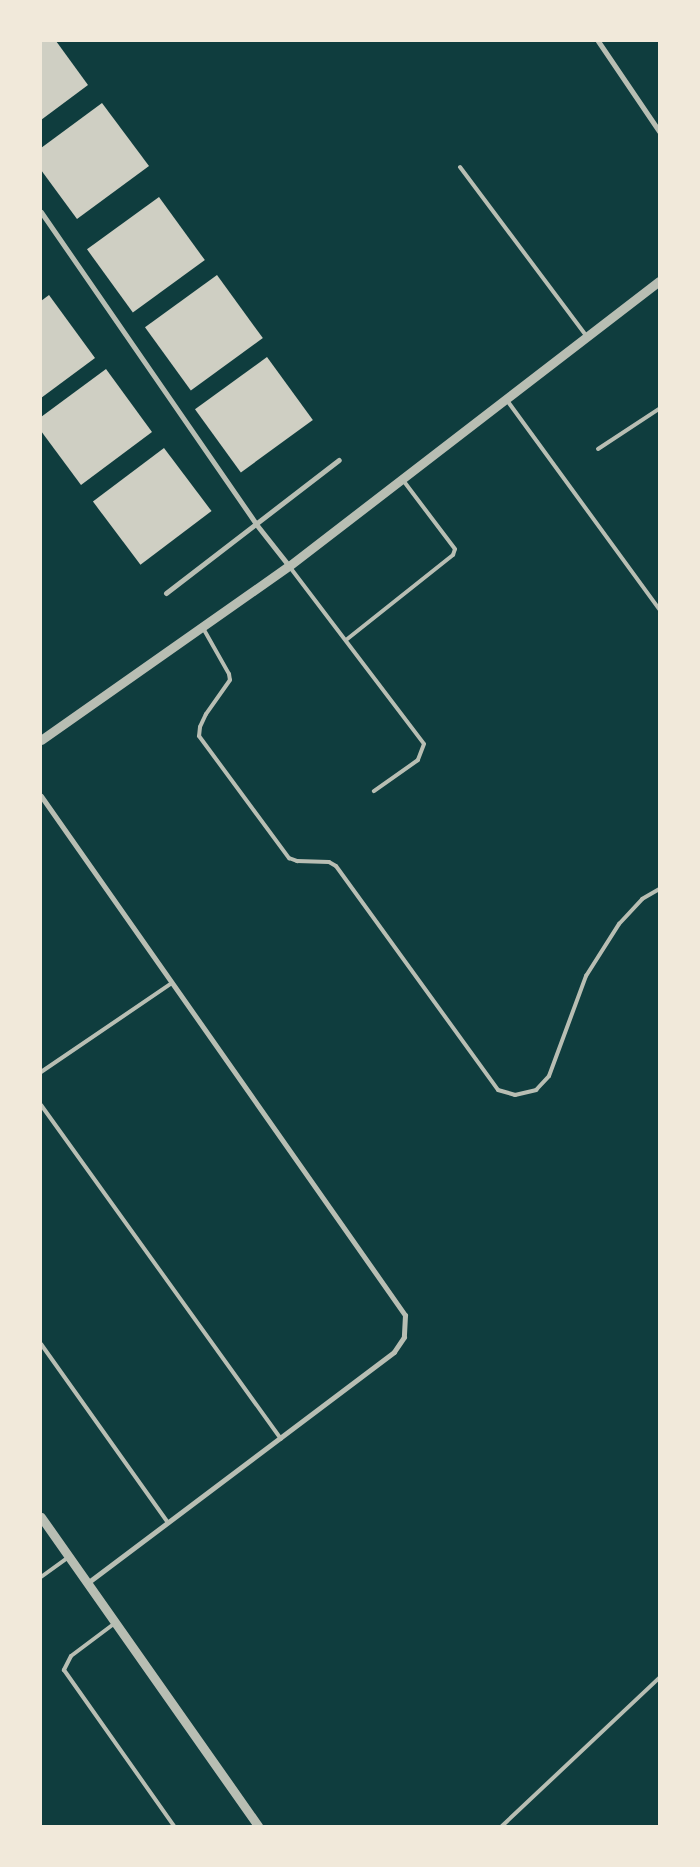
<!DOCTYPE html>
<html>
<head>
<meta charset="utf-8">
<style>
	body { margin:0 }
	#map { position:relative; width:700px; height:1867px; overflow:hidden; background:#0f3d3e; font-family:Raleway,sans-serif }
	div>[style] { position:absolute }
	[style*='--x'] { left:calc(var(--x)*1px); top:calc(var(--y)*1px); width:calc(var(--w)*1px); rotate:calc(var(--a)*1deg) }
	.building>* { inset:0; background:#cfcfc3; transform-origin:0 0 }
	.service>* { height:4px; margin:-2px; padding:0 2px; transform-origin:2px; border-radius:2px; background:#b8beb3 }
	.minor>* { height:5px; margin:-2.5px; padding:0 2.5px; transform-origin:2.5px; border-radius:2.5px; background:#b8beb3 }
	.tertiary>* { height:9px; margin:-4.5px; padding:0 4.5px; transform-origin:4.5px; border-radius:4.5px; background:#b8beb3 }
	span { translate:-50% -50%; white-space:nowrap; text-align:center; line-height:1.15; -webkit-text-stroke:5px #f1e9da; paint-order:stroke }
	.frame { position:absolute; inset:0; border:42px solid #f1e9da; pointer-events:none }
</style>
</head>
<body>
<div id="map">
	<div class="building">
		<i style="clip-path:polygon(41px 41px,56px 41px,88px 85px,41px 120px)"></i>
		<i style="clip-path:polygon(102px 103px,149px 166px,77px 219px,41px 170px,41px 148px)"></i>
		<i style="left:159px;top:197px;width:78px;height:89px;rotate:54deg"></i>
		<i style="left:217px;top:275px;width:78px;height:89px;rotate:54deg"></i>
		<i style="clip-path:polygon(49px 295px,95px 358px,41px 398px,41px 301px)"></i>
		<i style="left:267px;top:357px;width:78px;height:89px;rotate:54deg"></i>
		<i style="clip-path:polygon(106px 369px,152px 432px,81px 485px,41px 431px,41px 417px)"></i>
		<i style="left:164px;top:448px;width:79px;height:89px;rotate:53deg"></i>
	</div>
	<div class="service">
		<i style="--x:460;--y:167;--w:212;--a:53.2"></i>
		<i style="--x:506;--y:399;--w:260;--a:53.9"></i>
		<i style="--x:598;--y:449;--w:73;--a:-33.3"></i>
		<i style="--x:289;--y:566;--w:223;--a:52.8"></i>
		<i style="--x:424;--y:744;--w:17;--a:111"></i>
		<i style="--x:418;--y:760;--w:54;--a:144.8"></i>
		<i style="--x:203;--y:628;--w:53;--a:60.5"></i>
		<i style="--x:229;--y:674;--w:6;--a:81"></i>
		<i style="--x:230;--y:680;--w:42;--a:125.2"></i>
		<i style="--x:206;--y:714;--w:14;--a:115"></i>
		<i style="--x:200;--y:727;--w:9;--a:96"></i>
		<i style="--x:199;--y:736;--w:152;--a:53.6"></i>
		<i style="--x:289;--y:858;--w:9;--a:21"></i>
		<i style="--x:297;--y:861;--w:32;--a:2"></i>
		<i style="--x:329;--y:862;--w:8;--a:30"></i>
		<i style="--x:336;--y:866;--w:276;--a:54.1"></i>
		<i style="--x:498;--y:1090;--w:18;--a:16"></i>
		<i style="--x:515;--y:1095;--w:22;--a:-13"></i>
		<i style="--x:536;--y:1090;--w:19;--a:-47"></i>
		<i style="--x:549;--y:1076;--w:107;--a:-69.7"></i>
		<i style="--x:586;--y:976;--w:62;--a:-57.6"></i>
		<i style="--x:619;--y:924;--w:34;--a:-47"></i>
		<i style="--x:642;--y:899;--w:20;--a:-30"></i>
		<i style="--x:346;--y:640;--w:137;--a:-38.5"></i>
		<i style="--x:453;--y:555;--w:6;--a:-72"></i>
		<i style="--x:455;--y:549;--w:88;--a:-127.1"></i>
		<i style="--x:41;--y:1072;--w:158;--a:-34.2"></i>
		<i style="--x:41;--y:1105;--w:411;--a:54.3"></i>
		<i style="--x:41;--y:1344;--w:219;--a:54.6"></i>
		<i style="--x:41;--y:1577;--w:34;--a:-36"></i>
		<i style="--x:115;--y:1623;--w:55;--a:143.1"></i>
		<i style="--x:71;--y:1656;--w:16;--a:117"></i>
		<i style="--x:64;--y:1670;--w:191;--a:54.8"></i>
		<i style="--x:502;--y:1826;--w:216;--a:-43.3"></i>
	</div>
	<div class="minor">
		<i style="--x:598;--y:41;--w:109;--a:55.9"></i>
		<i style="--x:41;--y:212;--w:379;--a:55.4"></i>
		<i style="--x:256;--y:524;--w:53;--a:51.8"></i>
		<i style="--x:166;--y:593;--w:218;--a:-37.6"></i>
		<i style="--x:41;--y:796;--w:634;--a:54.96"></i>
		<i style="--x:405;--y:1315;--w:22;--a:93"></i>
		<i style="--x:404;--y:1337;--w:18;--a:124"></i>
		<i style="--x:394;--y:1352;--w:384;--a:143"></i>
	</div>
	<div class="tertiary">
		<i style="--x:41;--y:740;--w:303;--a:-35.1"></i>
		<i style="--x:289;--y:566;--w:467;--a:-37.6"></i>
		<i style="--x:41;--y:1517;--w:378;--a:54.9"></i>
	</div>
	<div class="frame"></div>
</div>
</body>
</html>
